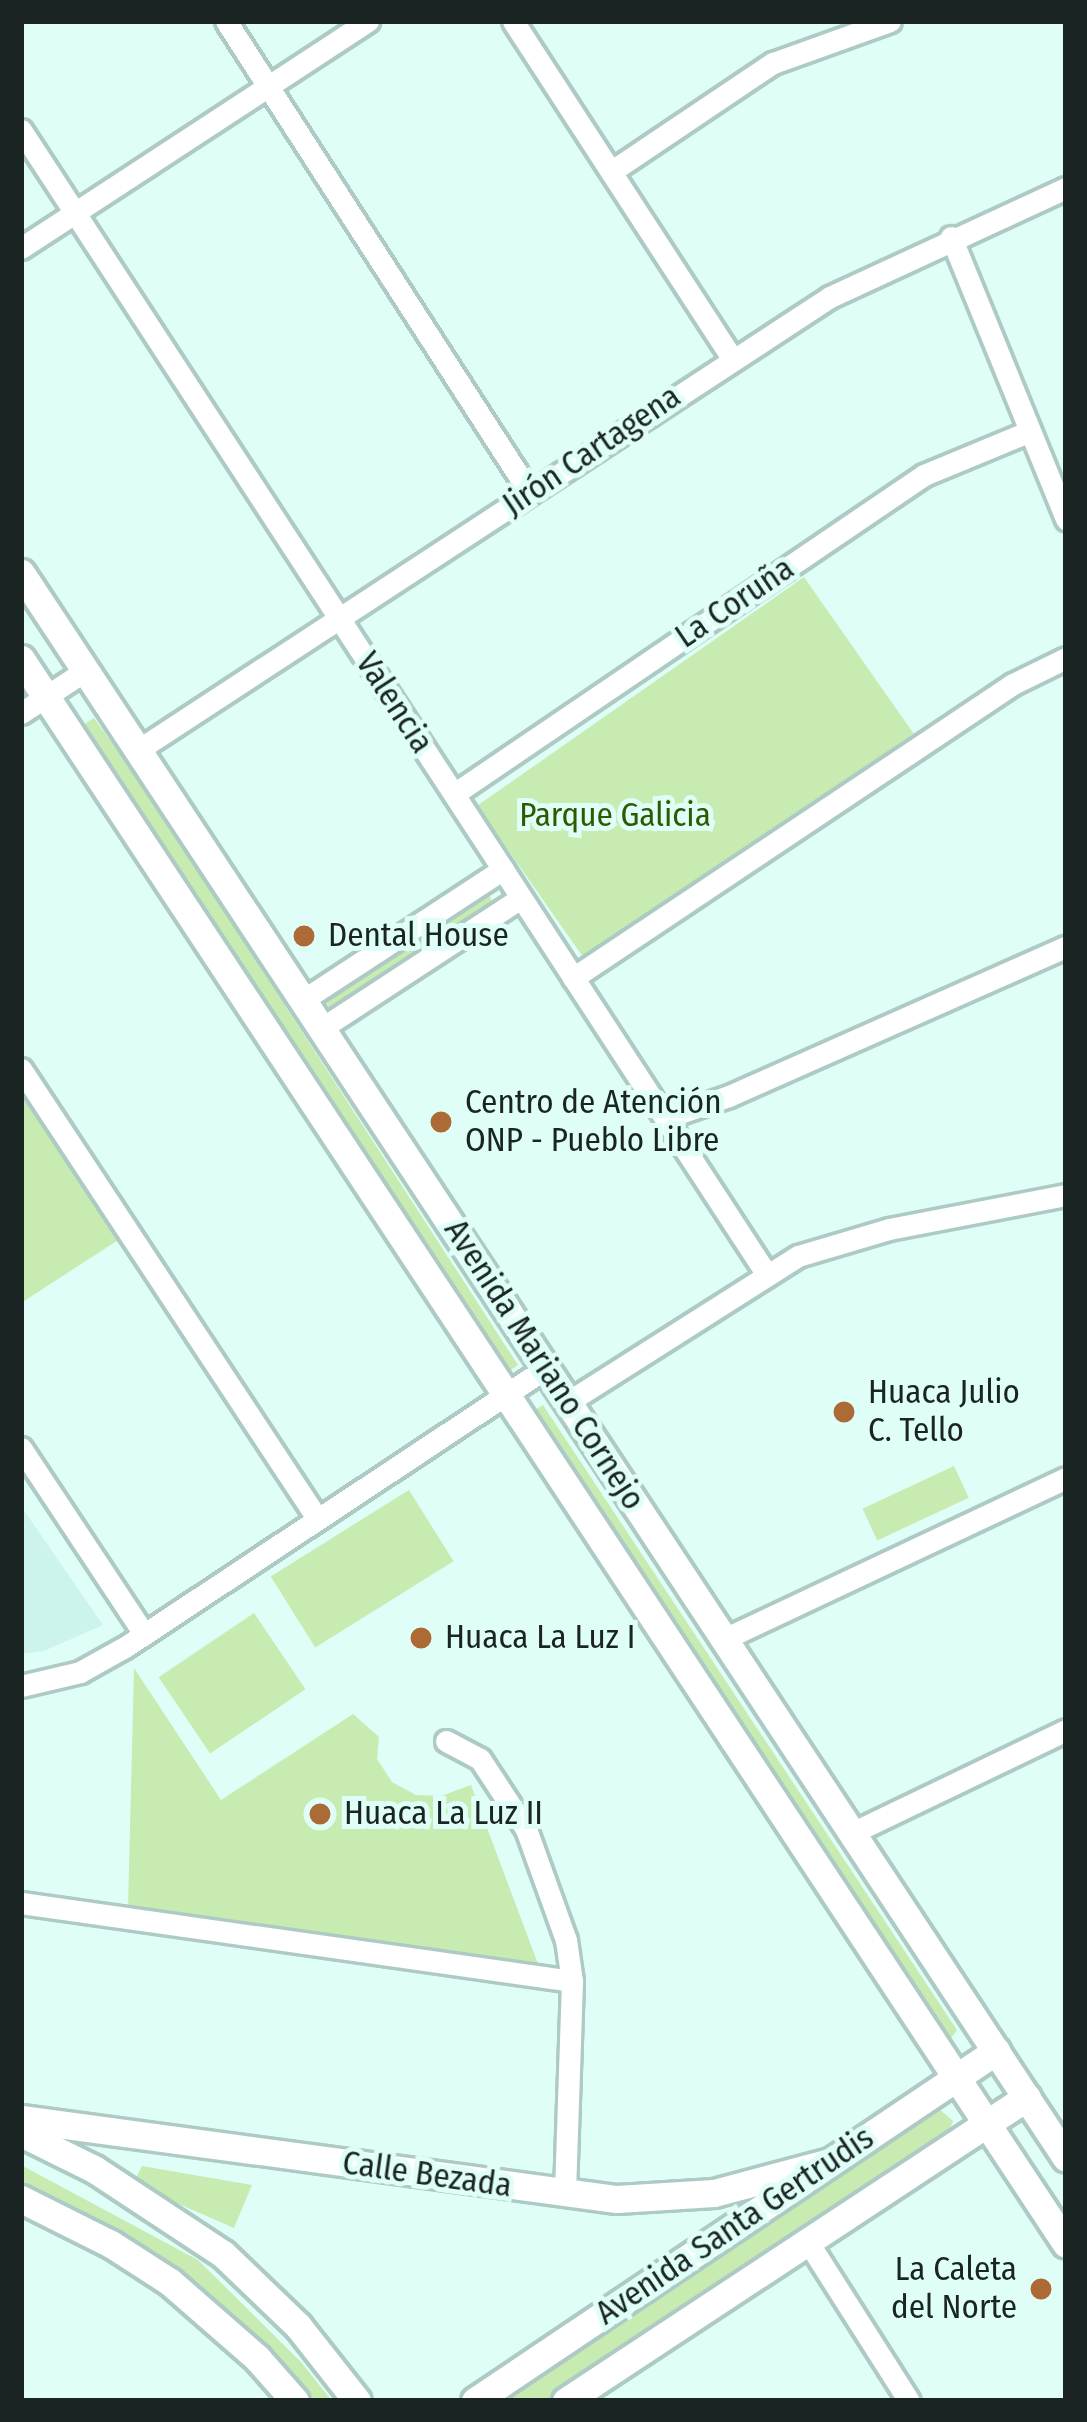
<!DOCTYPE html>
<html>
<head>
<meta charset="utf-8">
<style>
	body { margin:0 }
	#map { position:relative; width:1087px; height:2422px; overflow:hidden; background:#e0fef8; font-family:"Fira Sans Condensed",sans-serif }
	div>[style] { position:absolute }
	[style*='--x'] { left:calc(var(--x)*1px); top:calc(var(--y)*1px); width:calc(var(--w)*1px); rotate:calc(var(--a)*1deg) }
	.built>* { inset:0; background:#ccf4ed }
	.green>* { inset:0; background:#c7ebb0; transform-origin:0 0 }
	.roads { filter:drop-shadow(3px 0 #adcac5) drop-shadow(-3px 0 #adcac5) drop-shadow(0 3px #adcac5) drop-shadow(0 -3px #adcac5) }
	.street>* { height:21px; margin:-10.5px; padding:0 10.5px; transform-origin:10.5px; border-radius:10.5px; background:#fff }
	.secondary>* { height:27px; margin:-13.5px; padding:0 13.5px; transform-origin:13.5px; border-radius:13.5px; background:#fff }
	.dots>* { width:33px; height:33px; translate:-50% -50%; box-sizing:border-box; border:6px solid #e0fef8; border-radius:50% }
	span { translate:-50% -50%; white-space:nowrap; text-align:center; line-height:1.15; -webkit-text-stroke:10px #e0fef8; paint-order:stroke }
	.street-label { font-size:33px; color:#1a2523 }
	.park-label { font-size:33px; color:#2f5900 }
	.poi-label { font-size:33px; color:#1a2523 }
	.left { translate:0 -50%; text-align:left }
	.right { translate:-100% -50%; text-align:right }
	.frame { position:absolute; inset:0; border:24px solid #1a2523; pointer-events:none }
</style>
</head>
<body>
<div id="map">
	<div class="built">
		<i style="clip-path:polygon(21px 1506px,103px 1625px,44px 1651px,21px 1654px)"></i>
	</div>
	<div class="green">
		<i style="left:804px;top:577px;width:191px;height:399px;rotate:55deg"></i>
		<i style="clip-path:polygon(94px 718px,139px 780px,518px 1365px,508px 1372px,70px 733px)"></i>
		<i style="clip-path:polygon(489px 895px,498px 911px,333px 1014px,326px 1002px,331px 994px,478px 896px)"></i>
		<i style="clip-path:polygon(21px 1088px,129px 1233px,21px 1303px)"></i>
		<i style="clip-path:polygon(543px 1405px,957px 2030px,946px 2045px,521px 1419px)"></i>
		<i style="left:954px;top:1466px;width:35px;height:101px;rotate:65deg"></i>
		<i style="left:409px;top:1490px;width:84px;height:163px;rotate:58deg"></i>
		<i style="left:254px;top:1613px;width:92px;height:115px;rotate:56deg"></i>
		<i style="clip-path:polygon(134px 1668px,221px 1800px,353px 1714px,379px 1737px,377px 1759px,392px 1782px,416px 1795px,441px 1796px,471px 1785px,541px 1972px,128px 1908px)"></i>
		<i style="clip-path:polygon(937px 2107px,953px 2121px,950px 2128px,550px 2401px,496px 2401px)"></i>
		<i style="clip-path:polygon(21px 2165px,198px 2260px,301px 2362px,332px 2401px,306px 2401px,21px 2187px)"></i>
		<i style="clip-path:polygon(142px 2166px,252px 2185px,234px 2228px,133px 2184px)"></i>
	</div>
	<div class="roads">
		<div class="street">
			<i style="--x:226;--y:21;--w:561;--a:57.22"></i>
			<i style="--x:513;--y:21;--w:402;--a:57"></i>
			<i style="--x:21;--y:130;--w:1367;--a:56.91"></i>
			<i style="--x:612;--y:171;--w:194;--a:-33.9"></i>
			<i style="--x:773;--y:63;--w:124;--a:-19.7"></i>
			<i style="--x:951;--y:237;--w:305;--a:67.8"></i>
			<i style="--x:21;--y:248;--w:415;--a:-33.2"></i>
			<i style="--x:21;--y:713;--w:78;--a:-33.5"></i>
			<i style="--x:138;--y:750;--w:827;--a:-33.21"></i>
			<i style="--x:830;--y:297;--w:260;--a:-24.8"></i>
			<i style="--x:454;--y:794;--w:568;--a:-34.17"></i>
			<i style="--x:924;--y:475;--w:113;--a:-22.5"></i>
			<i style="--x:573;--y:978;--w:529;--a:-33.75"></i>
			<i style="--x:1013;--y:684;--w:59;--a:-26.1"></i>
			<i style="--x:303;--y:1000;--w:239;--a:-33.2"></i>
			<i style="--x:322;--y:1028;--w:238;--a:-33.2"></i>
			<i style="--x:21;--y:1069;--w:538;--a:56.61"></i>
			<i style="--x:665;--y:1118;--w:68;--a:-19"></i>
			<i style="--x:729;--y:1096;--w:368;--a:-23.9"></i>
			<i style="--x:568;--y:1402;--w:272;--a:-32.4"></i>
			<i style="--x:798;--y:1256;--w:95;--a:-16.5"></i>
			<i style="--x:889;--y:1229;--w:180;--a:-10.9"></i>
			<i style="--x:21;--y:1448;--w:223;--a:56.5"></i>
			<i style="--x:724;--y:1639;--w:378;--a:-25.2"></i>
			<i style="--x:21;--y:1686;--w:61;--a:-13.3"></i>
			<i style="--x:80;--y:1672;--w:51;--a:-29.1"></i>
			<i style="--x:125;--y:1647;--w:505;--a:-33.53"></i>
			<i style="--x:446;--y:1741;--w:38;--a:28"></i>
			<i style="--x:480;--y:1759;--w:84;--a:56.7"></i>
			<i style="--x:526;--y:1829;--w:118;--a:70.2"></i>
			<i style="--x:566;--y:1940;--w:41;--a:81.7"></i>
			<i style="--x:572;--y:1981;--w:213;--a:91.9"></i>
			<i style="--x:852;--y:1833;--w:237;--a:-25.7"></i>
			<i style="--x:21;--y:1903;--w:556;--a:8.06"></i>
			<i style="--x:808;--y:2242;--w:188;--a:57.6"></i>
		</div>
		<div class="secondary">
			<i style="--x:21;--y:573;--w:1898;--a:56.6"></i>
			<i style="--x:21;--y:659;--w:1898;--a:56.6"></i>
			<i style="--x:21;--y:2119;--w:601;--a:7.65"></i>
			<i style="--x:617;--y:2199;--w:97;--a:-3.5"></i>
			<i style="--x:714;--y:2193;--w:120;--a:-15"></i>
			<i style="--x:21;--y:2133;--w:81;--a:26.3"></i>
			<i style="--x:94;--y:2169;--w:154;--a:33.4"></i>
			<i style="--x:223;--y:2254;--w:104;--a:43.8"></i>
			<i style="--x:298;--y:2326;--w:95;--a:51.8"></i>
			<i style="--x:21;--y:2199;--w:101;--a:26.6"></i>
			<i style="--x:111;--y:2244;--w:70;--a:32.8"></i>
			<i style="--x:170;--y:2282;--w:116;--a:41.1"></i>
			<i style="--x:257;--y:2358;--w:57;--a:48.5"></i>
			<i style="--x:475;--y:2401;--w:628;--a:-33.89"></i>
			<i style="--x:566;--y:2401;--w:552;--a:-33.4"></i>
		</div>
	</div>
	<div class="dots">
		<i style="left:304px;top:936px;background:#ac6b35"></i>
		<i style="left:441px;top:1122px;background:#ac6b35"></i>
		<i style="left:844px;top:1412px;background:#ac6b35"></i>
		<i style="left:421px;top:1638px;background:#ac6b35"></i>
		<i style="left:320px;top:1814px;background:#ac6b35"></i>
		<i style="left:1041px;top:2289px;background:#ac6b35"></i>
	</div>
	<div class="street-label">
		<span style="left:592px;top:451px;rotate:-34deg">Jirón Cartagena</span>
		<span style="left:735px;top:603px;rotate:-34deg">La Coruña</span>
		<span style="left:394px;top:703px;rotate:57deg">Valencia</span>
		<span style="left:544px;top:1365px;rotate:57deg">Avenida Mariano Cornejo</span>
		<span style="left:427px;top:2175px;rotate:8deg">Calle Bezada</span>
		<span style="left:735px;top:2226px;rotate:-34deg">Avenida Santa Gertrudis</span>
	</div>
	<div class="park-label">
		<span style="left:615px;top:816px">Parque Galicia</span>
	</div>
	<div class="poi-label">
		<span class="left" style="left:328px;top:936px">Dental House</span>
		<span class="left" style="left:465px;top:1122px">Centro de Atención<br>ONP - Pueblo Libre</span>
		<span class="left" style="left:868px;top:1412px">Huaca Julio<br>C. Tello</span>
		<span class="left" style="left:445px;top:1638px">Huaca La Luz I</span>
		<span class="left" style="left:344px;top:1814px">Huaca La Luz II</span>
		<span class="right" style="left:1017px;top:2289px">La Caleta<br>del Norte</span>
	</div>
	<div class="frame"></div>
</div>
</body>
</html>
